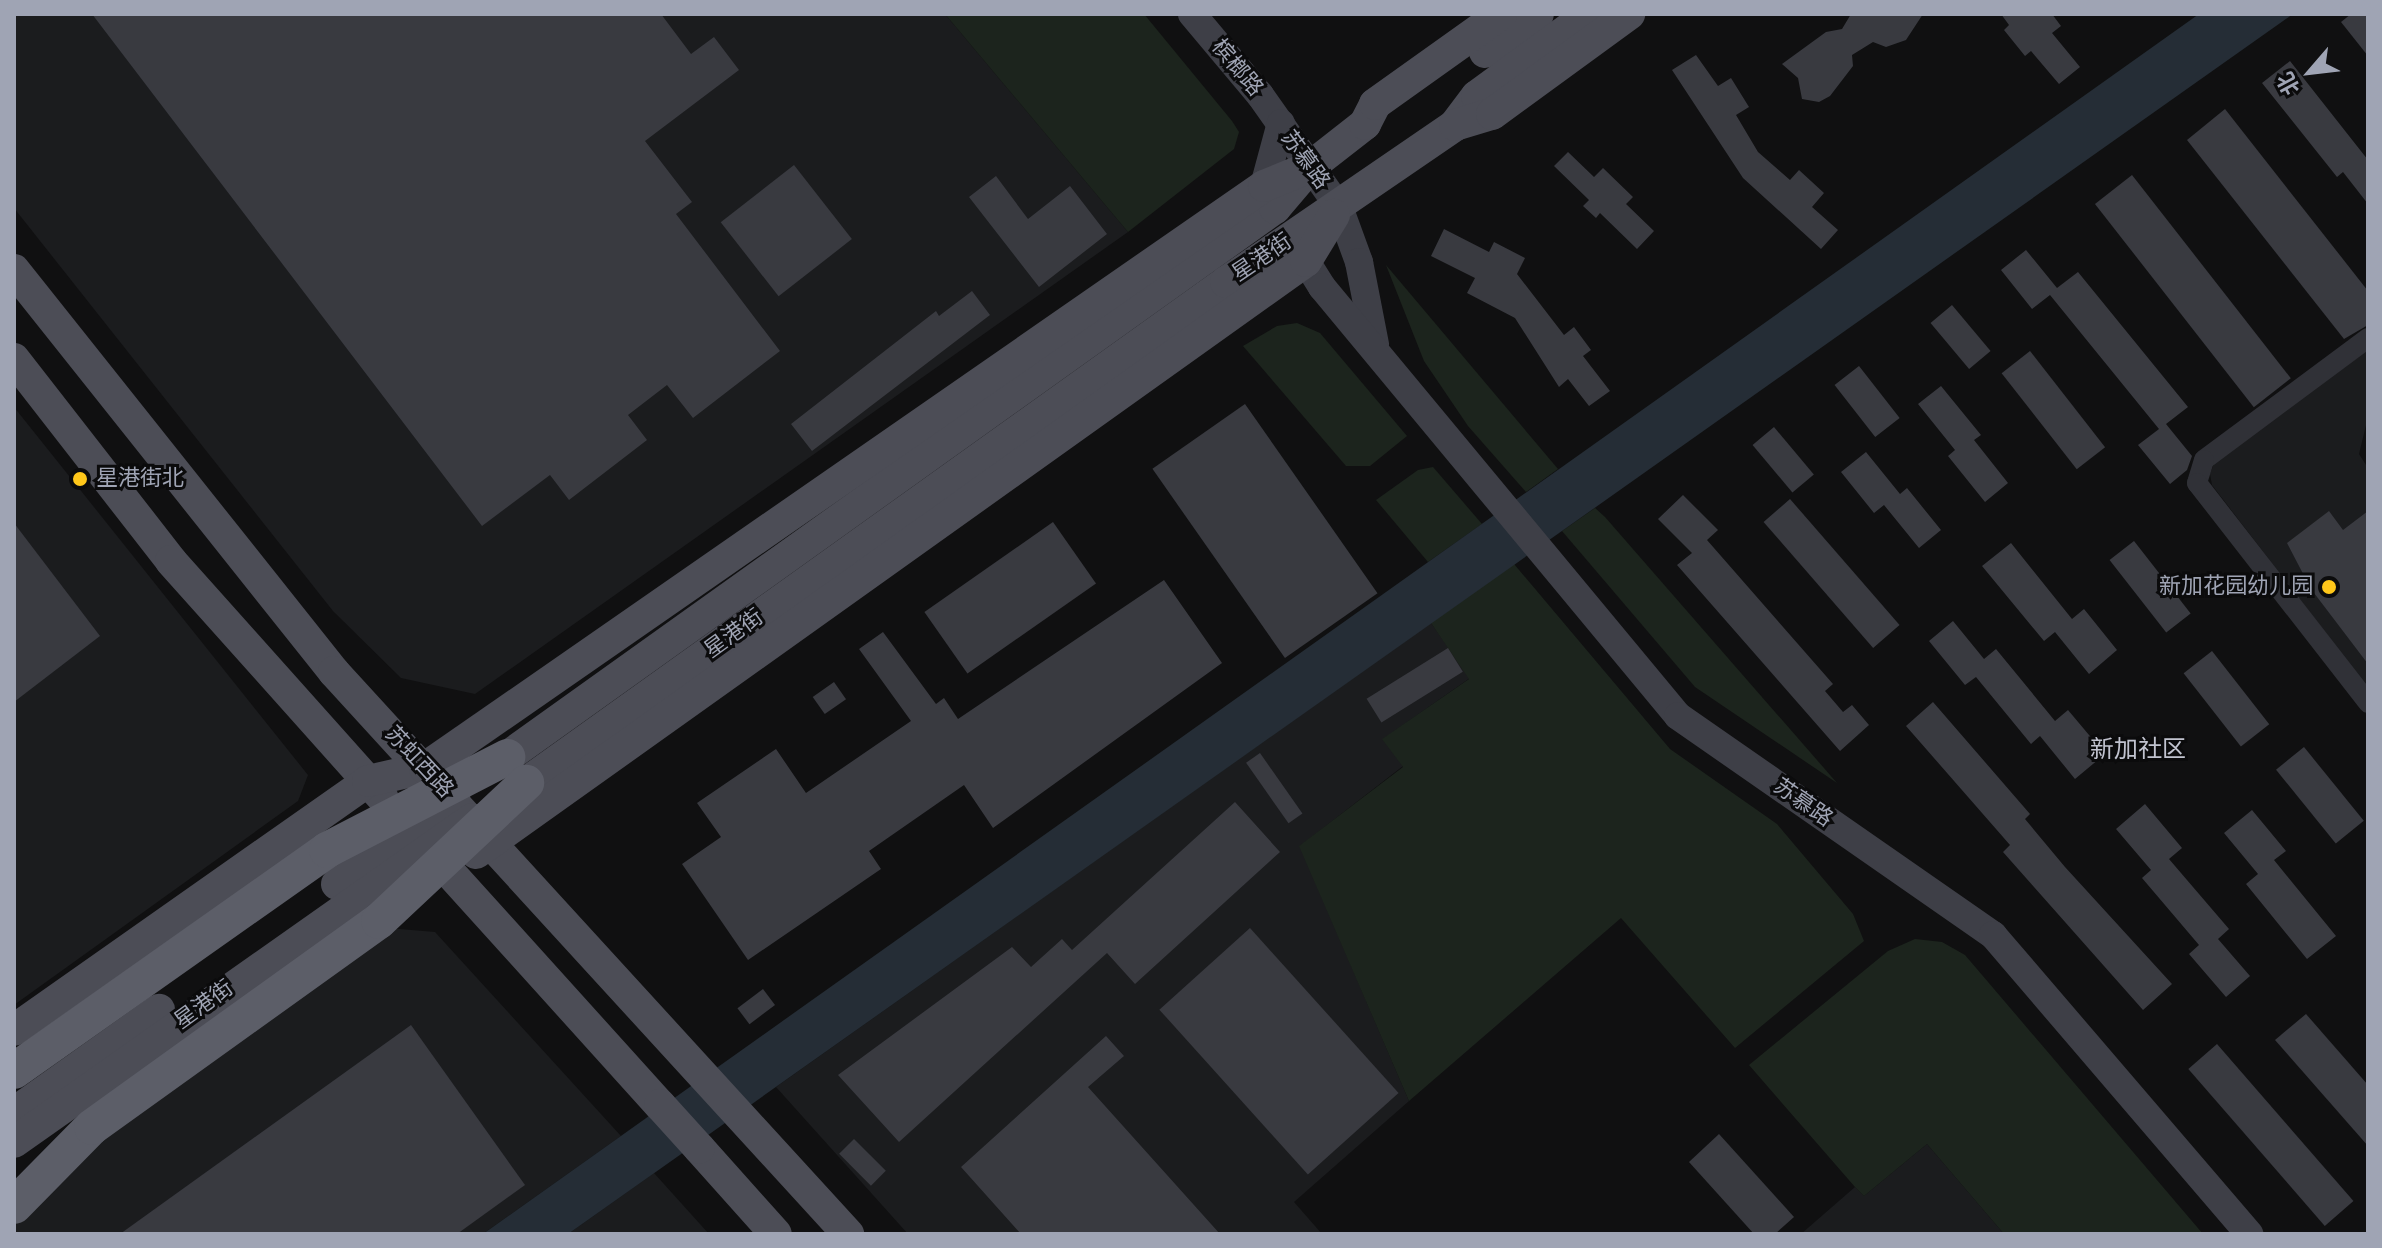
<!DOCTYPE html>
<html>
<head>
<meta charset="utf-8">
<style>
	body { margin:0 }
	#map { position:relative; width:2382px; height:1248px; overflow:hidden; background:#101011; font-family:"Source Sans 3","Noto Sans SC",sans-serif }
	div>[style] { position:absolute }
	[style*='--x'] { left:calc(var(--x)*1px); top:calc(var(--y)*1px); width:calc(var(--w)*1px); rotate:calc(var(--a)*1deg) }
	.built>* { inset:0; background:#1b1c1e }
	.green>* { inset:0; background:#1c241d }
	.water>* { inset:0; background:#252d36 }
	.building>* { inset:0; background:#393a40; transform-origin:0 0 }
	.street>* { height:20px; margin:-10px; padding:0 10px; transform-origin:10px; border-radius:10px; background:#303137 }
	.secondary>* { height:28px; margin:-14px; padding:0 14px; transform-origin:14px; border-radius:14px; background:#3e3f47 }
	.primary>* { height:32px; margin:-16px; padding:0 16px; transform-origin:16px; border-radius:16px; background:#4c4d56 }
	.highway>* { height:36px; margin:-18px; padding:0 18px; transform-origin:18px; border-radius:18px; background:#5c5e68 }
	.primary-bridge>* { height:32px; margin:-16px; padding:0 16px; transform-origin:16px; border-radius:16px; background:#4c4d56 }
	.highway-bridge>* { height:36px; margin:-18px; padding:0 18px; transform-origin:18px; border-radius:18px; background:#5c5e68 }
	.dots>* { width:22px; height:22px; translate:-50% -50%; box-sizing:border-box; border:4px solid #0b0b0c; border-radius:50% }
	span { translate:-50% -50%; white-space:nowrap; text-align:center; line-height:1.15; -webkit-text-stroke:6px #0b0b0c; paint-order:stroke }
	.street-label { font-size:22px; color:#9fa4b4 }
	.poi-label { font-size:22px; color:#9fa4b4 }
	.left { translate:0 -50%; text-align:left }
	.right { translate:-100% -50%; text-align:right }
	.neighbourhood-label { font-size:24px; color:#c1c3cf }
	.frame { position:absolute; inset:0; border:16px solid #9fa4b4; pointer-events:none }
	.north { position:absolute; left:2270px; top:32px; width:80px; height:80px; -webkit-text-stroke:6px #0b0b0c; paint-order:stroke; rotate:242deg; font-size:22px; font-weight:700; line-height:32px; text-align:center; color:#9fa4b4 }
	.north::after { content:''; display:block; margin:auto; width:28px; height:36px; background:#9fa4b4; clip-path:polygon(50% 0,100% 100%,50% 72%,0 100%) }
</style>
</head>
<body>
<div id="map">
	<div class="built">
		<i style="clip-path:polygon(14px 14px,945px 14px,1128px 232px,475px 694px,401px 678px,333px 611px,14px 208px)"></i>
		<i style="clip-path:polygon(2368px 350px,2368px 417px,2359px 454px,2368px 468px,2368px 688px,2212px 485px,2210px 474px,2215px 461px)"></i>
		<i style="clip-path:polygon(14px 407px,308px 775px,298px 801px,14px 1005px)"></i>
		<i style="clip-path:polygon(1431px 623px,1470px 678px,1383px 739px,1403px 766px,1300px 846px,1409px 1101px,1294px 1202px,1322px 1234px,908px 1234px,776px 1087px)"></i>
		<i style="clip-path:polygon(388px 928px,435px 932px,621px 1136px,483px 1234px,14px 1234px,14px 1204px)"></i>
		<i style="clip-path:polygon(1927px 1144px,2004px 1234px,1801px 1234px,1855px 1187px,1864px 1196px)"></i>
		<i style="clip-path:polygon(654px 1173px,709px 1234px,568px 1234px)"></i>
	</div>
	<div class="green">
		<i style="clip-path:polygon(945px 14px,1144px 14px,1232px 121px,1239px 132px,1234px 149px,1128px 232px)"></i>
		<i style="clip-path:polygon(1386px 265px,1558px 469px,1526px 492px,1468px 426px,1424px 361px)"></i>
		<i style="clip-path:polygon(1297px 323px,1320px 333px,1407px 436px,1370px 466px,1346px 466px,1243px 346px,1277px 326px)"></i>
		<i style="clip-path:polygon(1433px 467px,1482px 524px,1428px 562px,1376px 500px,1418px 470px)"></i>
		<i style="clip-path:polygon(1595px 508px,1605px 517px,1837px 783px,1695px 687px,1562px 531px)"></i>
		<i style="clip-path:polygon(1514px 564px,1670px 749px,1777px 824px,1853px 914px,1864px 941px,1735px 1048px,1621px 918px,1409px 1101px,1299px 846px,1403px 767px,1382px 739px,1469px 679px,1431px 623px)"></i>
		<i style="clip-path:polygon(1915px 939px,1942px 942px,1965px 955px,2203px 1234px,2004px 1234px,1927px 1144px,1864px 1196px,1855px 1187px,1749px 1065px,1888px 951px)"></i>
	</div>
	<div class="water">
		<i style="clip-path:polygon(2199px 14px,2293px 14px,568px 1234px,483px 1234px)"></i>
	</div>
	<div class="building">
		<i style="clip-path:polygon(92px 14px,661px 14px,691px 54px,714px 37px,739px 70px,645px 141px,692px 202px,676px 214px,780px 351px,693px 418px,667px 385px,628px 415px,647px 440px,569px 500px,550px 475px,482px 526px)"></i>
		<i style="clip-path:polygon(1851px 14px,1923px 14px,1906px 40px,1886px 47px,1873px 42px,1852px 55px,1853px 66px,1830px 96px,1819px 102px,1802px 99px,1798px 78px,1782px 64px,1826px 32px,1842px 29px)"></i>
		<i style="clip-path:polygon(2001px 14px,2052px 14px,2061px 26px,2052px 33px,2080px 67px,2059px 84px,2031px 51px,2025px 56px,2004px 30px,2009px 25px)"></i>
		<i style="clip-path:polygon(2351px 14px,2368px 14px,2368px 56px,2341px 22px)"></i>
		<i style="clip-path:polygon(1696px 55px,1718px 86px,1731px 78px,1749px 107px,1736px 115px,1758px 152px,1790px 180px,1799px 170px,1824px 193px,1812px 207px,1838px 230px,1821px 249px,1743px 178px,1672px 70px)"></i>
		<i style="clip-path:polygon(2290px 61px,2368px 160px,2368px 204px,2343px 172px,2337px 177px,2262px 83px)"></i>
		<i style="clip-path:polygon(2225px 109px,2368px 291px,2368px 325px,2344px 339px,2187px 140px)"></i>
		<i style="clip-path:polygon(1568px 152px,1594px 177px,1603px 168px,1633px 197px,1626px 204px,1654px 231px,1637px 249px,1600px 213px,1596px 218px,1583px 206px,1589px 200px,1554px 166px)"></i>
		<i style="left:794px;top:165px;width:94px;height:93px;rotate:52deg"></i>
		<i style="left:2132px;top:175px;width:258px;height:47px;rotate:52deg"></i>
		<i style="clip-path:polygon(996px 176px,1028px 219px,1070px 186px,1107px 234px,1039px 287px,969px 197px)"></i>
		<i style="clip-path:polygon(1444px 229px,1489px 252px,1494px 242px,1525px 258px,1517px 274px,1564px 335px,1574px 327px,1591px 350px,1583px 356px,1610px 391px,1589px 406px,1568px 379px,1559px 387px,1515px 318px,1467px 293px,1475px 278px,1431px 256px)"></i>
		<i style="clip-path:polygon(2026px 250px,2057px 288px,2078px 272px,2188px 407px,2166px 424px,2192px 456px,2187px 470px,2170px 484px,2138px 445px,2159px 429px,2050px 295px,2032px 309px,2001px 270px)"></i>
		<i style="clip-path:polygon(972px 291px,990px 315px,812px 451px,791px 424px,936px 311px,939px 316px)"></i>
		<i style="left:1952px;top:305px;width:60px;height:28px;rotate:50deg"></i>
		<i style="left:2030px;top:351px;width:122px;height:36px;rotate:52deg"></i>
		<i style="left:1859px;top:366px;width:66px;height:31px;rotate:52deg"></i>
		<i style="clip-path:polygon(1941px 386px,1981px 435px,1974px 440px,2008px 483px,1985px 502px,1948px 456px,1955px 450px,1918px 404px)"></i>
		<i style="left:1245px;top:404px;width:231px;height:113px;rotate:55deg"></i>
		<i style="left:1774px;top:427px;width:62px;height:28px;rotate:50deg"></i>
		<i style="clip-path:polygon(1866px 452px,1900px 494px,1907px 488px,1941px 530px,1919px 548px,1884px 505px,1874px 513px,1841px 472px)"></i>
		<i style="clip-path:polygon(1683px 495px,1718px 530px,1707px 540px,1833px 684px,1825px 691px,1843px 712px,1852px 705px,1869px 725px,1840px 751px,1677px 565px,1692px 553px,1658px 519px)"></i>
		<i style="left:1790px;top:499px;width:167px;height:35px;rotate:49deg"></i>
		<i style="clip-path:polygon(2329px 511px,2343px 530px,2368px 511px,2368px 664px,2311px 589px,2287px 543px)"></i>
		<i style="left:1053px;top:522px;width:75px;height:157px;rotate:55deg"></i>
		<i style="clip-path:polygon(14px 523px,100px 636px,14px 702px)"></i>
		<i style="left:2134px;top:541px;width:92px;height:31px;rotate:52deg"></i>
		<i style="clip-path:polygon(2011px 543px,2072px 619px,2084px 609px,2117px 650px,2089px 674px,2055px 632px,2044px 641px,1982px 566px)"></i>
		<i style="clip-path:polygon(1164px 580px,1222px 663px,993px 828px,964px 785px,869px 851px,881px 869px,748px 960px,682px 864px,721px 837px,697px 803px,776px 749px,806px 793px,911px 721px,859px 649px,883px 632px,936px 704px,944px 698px,958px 719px)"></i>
		<i style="clip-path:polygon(1953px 621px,1984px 659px,1996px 649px,2055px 721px,2068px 710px,2105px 754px,2075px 779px,2040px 736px,2031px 744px,1976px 677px,1965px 685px,1929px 641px)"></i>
		<i style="left:1448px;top:648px;width:28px;height:96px;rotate:58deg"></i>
		<i style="left:2212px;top:651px;width:93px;height:36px;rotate:52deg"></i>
		<i style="left:834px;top:682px;width:21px;height:26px;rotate:55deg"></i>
		<i style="clip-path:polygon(1933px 702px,2030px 814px,2025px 819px,2065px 867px,2172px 984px,2143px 1010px,2003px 852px,2010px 845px,1906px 726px)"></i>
		<i style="left:2304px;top:747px;width:95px;height:36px;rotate:51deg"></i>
		<i style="left:1260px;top:753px;width:74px;height:17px;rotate:55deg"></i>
		<i style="clip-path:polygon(1235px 802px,1280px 852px,1135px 984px,1107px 953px,899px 1142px,838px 1075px,1012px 947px,1031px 967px,1062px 939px,1072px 950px)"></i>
		<i style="clip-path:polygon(2145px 804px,2182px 848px,2169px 859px,2229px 929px,2218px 939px,2250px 976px,2226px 997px,2189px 954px,2199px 945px,2142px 878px,2151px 870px,2116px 829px)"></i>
		<i style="clip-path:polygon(2252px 810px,2286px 851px,2274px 860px,2336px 936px,2307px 959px,2246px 884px,2258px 874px,2224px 833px)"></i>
		<i style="left:1250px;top:928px;width:222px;height:122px;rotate:48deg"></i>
		<i style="left:763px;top:989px;width:20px;height:32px;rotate:53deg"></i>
		<i style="clip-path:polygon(2306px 1014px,2368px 1085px,2368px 1146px,2275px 1040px)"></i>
		<i style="clip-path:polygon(411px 1025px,525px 1185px,457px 1234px,120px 1234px)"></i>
		<i style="clip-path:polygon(1106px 1036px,1124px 1056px,1088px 1087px,1220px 1234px,1021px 1234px,961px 1167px)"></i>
		<i style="left:2217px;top:1044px;width:208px;height:38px;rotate:49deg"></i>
		<i style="clip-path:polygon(1719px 1134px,1794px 1217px,1775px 1234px,1754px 1234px,1689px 1162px)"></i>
		<i style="left:854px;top:1139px;width:45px;height:21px;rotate:45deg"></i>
	</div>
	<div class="street">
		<i style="--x:2368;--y:338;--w:204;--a:143.4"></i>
		<i style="--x:2204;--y:460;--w:24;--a:107"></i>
		<i style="--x:2197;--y:483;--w:279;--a:52.1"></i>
	</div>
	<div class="secondary">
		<i style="--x:1192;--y:14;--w:106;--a:50"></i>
		<i style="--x:1260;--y:95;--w:137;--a:54.8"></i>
		<i style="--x:1339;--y:207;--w:59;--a:70"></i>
		<i style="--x:1359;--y:262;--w:84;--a:79"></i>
		<i style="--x:1272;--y:202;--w:18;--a:-117"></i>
		<i style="--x:1264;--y:186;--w:65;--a:-74.9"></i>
		<i style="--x:1294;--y:242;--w:53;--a:58.1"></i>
		<i style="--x:1322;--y:287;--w:557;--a:50.31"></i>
		<i style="--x:1678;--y:716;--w:384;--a:34.8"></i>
		<i style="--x:1993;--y:935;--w:394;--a:49.4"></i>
	</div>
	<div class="primary">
		<i style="--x:1485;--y:52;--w:65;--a:-35.6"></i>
		<i style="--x:1455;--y:125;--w:36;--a:-53"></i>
		<i style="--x:1477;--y:96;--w:139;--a:-36.2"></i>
		<i style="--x:14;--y:270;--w:514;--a:51.48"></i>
		<i style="--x:334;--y:672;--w:762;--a:47.55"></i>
		<i style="--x:14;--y:359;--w:256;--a:52.1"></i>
		<i style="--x:171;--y:561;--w:317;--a:48.2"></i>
		<i style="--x:507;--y:757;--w:944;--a:-35.56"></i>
		<i style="--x:1275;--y:208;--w:54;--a:-49.5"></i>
		<i style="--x:1310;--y:167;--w:70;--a:-38"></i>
		<i style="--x:1365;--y:124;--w:22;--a:-63"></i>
		<i style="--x:1375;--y:104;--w:155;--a:-35.5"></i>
		<i style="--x:526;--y:783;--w:861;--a:-35.59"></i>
		<i style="--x:1226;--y:282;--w:278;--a:-34.4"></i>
		<i style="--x:1455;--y:125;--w:39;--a:-17"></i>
		<i style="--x:1492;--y:114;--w:170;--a:-36.1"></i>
		<i style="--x:424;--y:844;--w:352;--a:47.9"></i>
		<i style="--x:476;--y:853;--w:1019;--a:-35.5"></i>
		<i style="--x:1306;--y:261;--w:54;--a:-58.7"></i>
		<i style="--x:14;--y:1030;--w:433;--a:-35.1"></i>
		<i style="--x:368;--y:781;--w:58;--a:-12.8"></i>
		<i style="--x:425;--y:768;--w:1021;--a:-34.75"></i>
		<i style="--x:1264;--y:186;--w:50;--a:-22.4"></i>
		<i style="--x:699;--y:1148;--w:115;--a:48.2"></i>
	</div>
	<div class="highway">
		<i style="--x:14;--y:1206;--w:111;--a:-45.4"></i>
	</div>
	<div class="primary-bridge">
		<i style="--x:337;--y:884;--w:146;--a:-36.6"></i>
		<i style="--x:660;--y:1105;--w:58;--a:47.8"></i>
		<i style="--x:14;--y:1113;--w:178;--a:-35.4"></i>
		<i style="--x:14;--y:1142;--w:560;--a:-35.19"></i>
	</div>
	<div class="highway-bridge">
		<i style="--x:14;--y:1071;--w:383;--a:-35.2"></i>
		<i style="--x:327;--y:850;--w:203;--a:-27.3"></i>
		<i style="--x:92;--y:1127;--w:353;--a:-35.7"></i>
		<i style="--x:379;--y:921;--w:202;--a:-43.2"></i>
	</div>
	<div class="dots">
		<i style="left:80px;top:479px;background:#ffc71a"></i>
		<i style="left:2329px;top:587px;background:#ffc71a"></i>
	</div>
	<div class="street-label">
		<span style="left:1237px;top:68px;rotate:50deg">槟榔路</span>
		<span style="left:1305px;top:160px;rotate:54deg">苏慕路</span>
		<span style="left:1262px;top:258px;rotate:-34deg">星港街</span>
		<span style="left:734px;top:634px;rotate:-36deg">星港街</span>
		<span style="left:419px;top:762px;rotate:47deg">苏虹西路</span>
		<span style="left:1803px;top:803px;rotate:35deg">苏慕路</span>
		<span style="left:204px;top:1005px;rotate:-36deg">星港街</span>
	</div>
	<div class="poi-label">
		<span class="left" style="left:96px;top:479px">星港街北</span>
		<span class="right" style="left:2313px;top:587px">新加花园幼儿园</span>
	</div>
	<div class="neighbourhood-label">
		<span style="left:2138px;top:750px">新加社区</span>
	</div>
	<div class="frame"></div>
	<div class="north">北</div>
</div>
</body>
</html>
